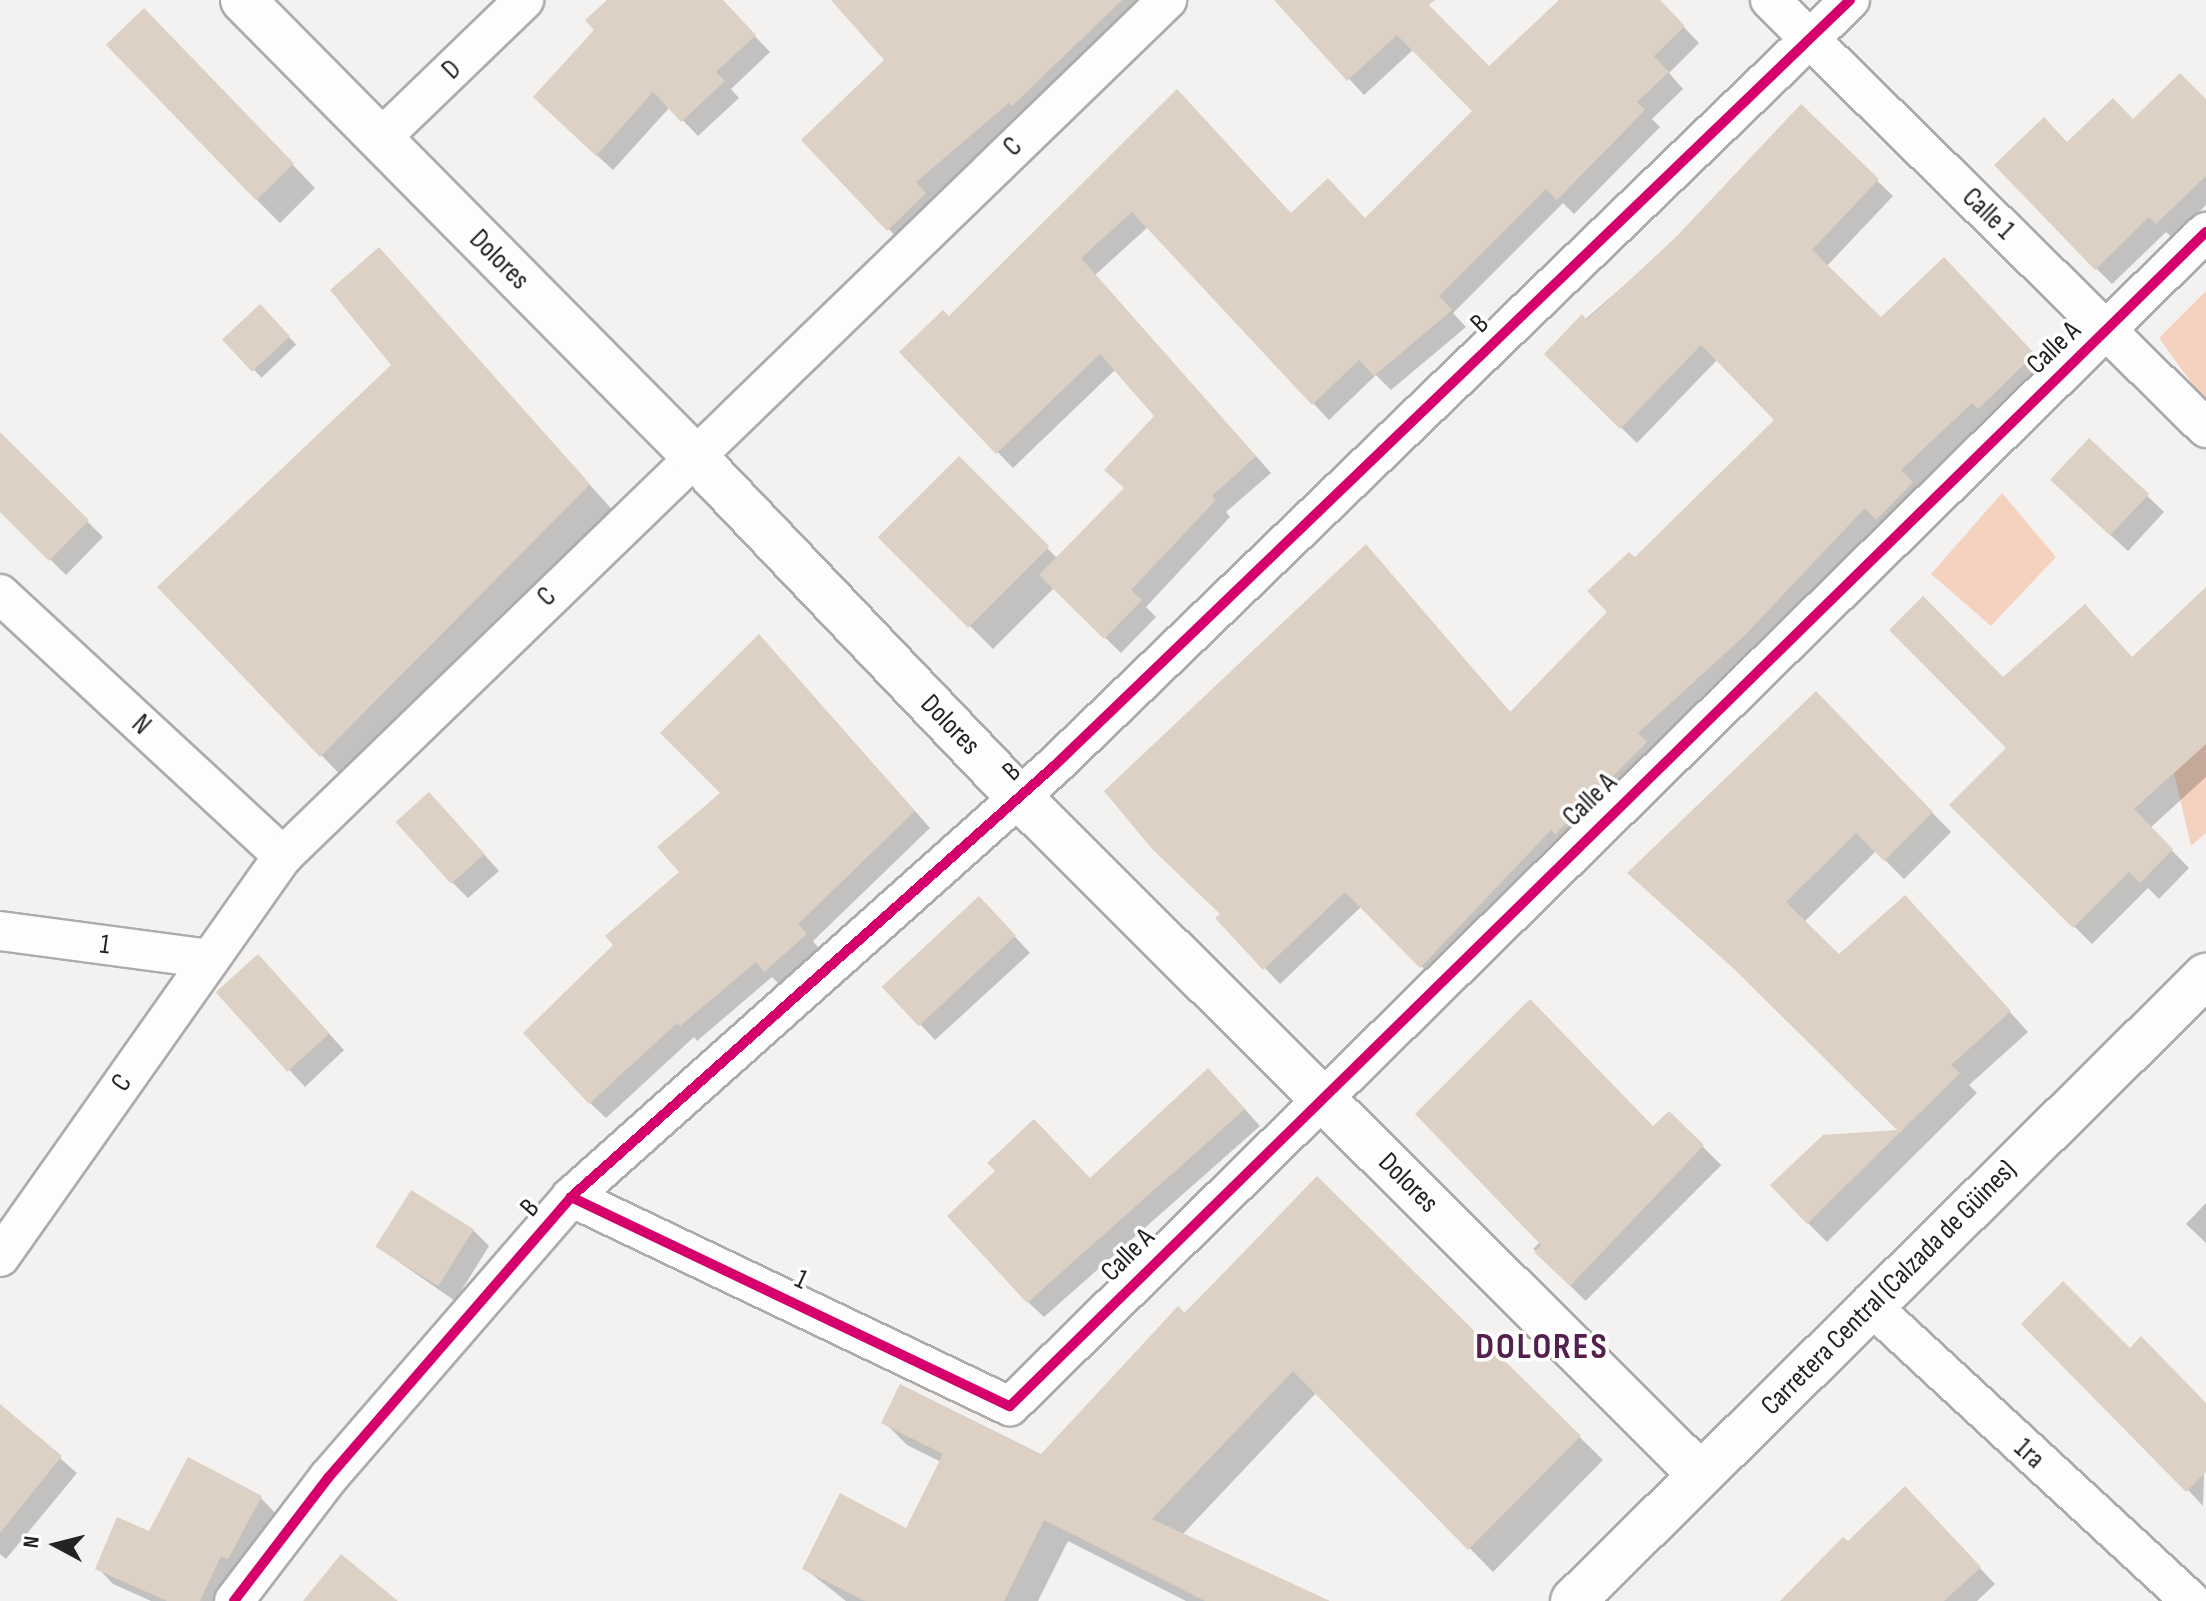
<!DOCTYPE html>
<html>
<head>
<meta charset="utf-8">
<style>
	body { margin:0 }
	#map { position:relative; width:2206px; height:1601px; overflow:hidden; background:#f3f2f1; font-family:"Sofia Sans Condensed",sans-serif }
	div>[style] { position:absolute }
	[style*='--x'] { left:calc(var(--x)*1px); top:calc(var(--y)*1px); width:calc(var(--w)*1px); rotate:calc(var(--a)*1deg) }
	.green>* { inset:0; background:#f5d2c0 }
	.shadow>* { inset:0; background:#0003; transform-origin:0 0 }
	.building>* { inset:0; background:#dcd1c4; transform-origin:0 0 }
	.roads { filter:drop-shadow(2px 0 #adacab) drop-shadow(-2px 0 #adacab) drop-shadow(0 2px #adacab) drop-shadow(0 -2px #adacab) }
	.street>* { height:38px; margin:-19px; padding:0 19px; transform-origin:19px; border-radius:19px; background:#fdfdfd }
	.secondary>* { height:44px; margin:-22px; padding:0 22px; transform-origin:22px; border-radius:22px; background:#fdfdfd }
	.primary>* { height:44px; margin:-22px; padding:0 22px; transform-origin:22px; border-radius:22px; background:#fdfdfd }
	.cycleway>* { height:10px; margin:-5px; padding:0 5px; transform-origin:5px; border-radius:5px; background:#d6006c }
	span { translate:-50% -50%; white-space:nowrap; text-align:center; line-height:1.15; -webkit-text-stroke:7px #fff; paint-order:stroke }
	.street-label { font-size:28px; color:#242322 }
	.district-label { font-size:36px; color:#54204e; font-weight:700; letter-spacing:2px }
	.north { position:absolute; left:16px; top:1505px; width:80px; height:80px; -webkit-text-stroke:6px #fff; paint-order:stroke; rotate:277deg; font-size:22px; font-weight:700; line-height:32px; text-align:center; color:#242322 }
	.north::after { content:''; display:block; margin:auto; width:28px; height:36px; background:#242322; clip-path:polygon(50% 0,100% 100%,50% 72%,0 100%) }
</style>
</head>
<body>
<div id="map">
	<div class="green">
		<i style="clip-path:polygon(2206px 291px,2206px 403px,2159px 338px)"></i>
		<i style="clip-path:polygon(2002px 493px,2056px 557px,1991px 626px,1931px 574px)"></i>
		<i style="clip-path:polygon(2206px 744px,2206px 833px,2191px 846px,2174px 773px)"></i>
	</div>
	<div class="shadow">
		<i style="clip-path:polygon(609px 0,721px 0,770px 52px,731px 89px,739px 98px,698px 136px,670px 107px,613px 170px,551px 113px)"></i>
		<i style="clip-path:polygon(833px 0,1145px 0,1071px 81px,930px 199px,940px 210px,904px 245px,804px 140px,887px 60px)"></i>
		<i style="clip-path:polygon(1276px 0,1422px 0,1489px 69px,1562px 0,1658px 0,1699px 43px,1669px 73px,1683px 89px,1652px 119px,1660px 127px,1574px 214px,1563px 203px,1453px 313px,1466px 327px,1391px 390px,1376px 375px,1329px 420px,1148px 227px,1095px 275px,1271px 473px,1226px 512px,1230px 517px,1146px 607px,1156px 617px,1121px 653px,1054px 588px,993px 649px,881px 537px,959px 459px,1058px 559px,1126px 489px,1157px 416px,1116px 369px,1013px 468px,902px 353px,949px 319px,1177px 92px,1292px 215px,1366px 220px,1475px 111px,1414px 49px,1364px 95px)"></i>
		<i style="clip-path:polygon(167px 34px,315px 188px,280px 223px,256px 199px)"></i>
		<i style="clip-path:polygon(2206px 102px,2206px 205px,2173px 238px,2166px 232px,2112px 284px,2096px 268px,2068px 144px)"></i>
		<i style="clip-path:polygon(1801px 107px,1893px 196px,1826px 267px,1881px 320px,1959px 275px,2050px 371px,1996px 424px,1989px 417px,1916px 487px,1927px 499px,1893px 534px,1882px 523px,1437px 982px,1362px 906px,1280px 984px,1265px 968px,1381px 563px,1511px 713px,1609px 612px,1635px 560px,1777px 420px,1718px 359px,1637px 443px,1546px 354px,1679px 237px)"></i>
		<i style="clip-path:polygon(378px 250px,617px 515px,350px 785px,160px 587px,393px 365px)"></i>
		<i style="left:260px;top:307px;width:52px;height:48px;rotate:46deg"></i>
		<i style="clip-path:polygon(2089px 440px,2164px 512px,2128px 551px,2068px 496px)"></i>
		<i style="clip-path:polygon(8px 443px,103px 537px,66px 575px,0 510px,0 451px)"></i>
		<i style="clip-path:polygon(2206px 590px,2206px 777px,2150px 828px,2189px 868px,2159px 899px,2148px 888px,2092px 944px,1952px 805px,2008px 748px,2003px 680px,2133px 659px)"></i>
		<i style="clip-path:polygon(775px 653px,930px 828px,813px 941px,821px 951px,781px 986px,772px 977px,697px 1041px,694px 1037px,606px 1118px,590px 1103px,615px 946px,681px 872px,723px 793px)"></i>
		<i style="clip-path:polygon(1816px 693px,1951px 832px,1904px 879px,1876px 851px,1804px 922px,1839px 957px,1924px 917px,2028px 1032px,1969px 1085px,1977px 1093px,1827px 1242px,1808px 1223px,1824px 1137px,1902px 1132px,1756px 988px)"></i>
		<i style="clip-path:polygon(445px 811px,499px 871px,468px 898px,452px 882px)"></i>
		<i style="clip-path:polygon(995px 915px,1030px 953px,935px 1040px,884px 986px)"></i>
		<i style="clip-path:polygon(273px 972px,344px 1050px,305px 1087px,218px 992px)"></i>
		<i style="clip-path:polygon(1224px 1086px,1260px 1126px,1044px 1317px,1028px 1302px,998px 1171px,1090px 1180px)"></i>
		<i style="left:1669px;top:1113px;width:74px;height:192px;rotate:45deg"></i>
		<i style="clip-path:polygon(1317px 1179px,1603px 1460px,1493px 1572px,1317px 1392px,1182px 1535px,1325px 1601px,1186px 1601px,1068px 1541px,1038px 1601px,846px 1601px,804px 1568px,907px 1530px,941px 1462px,907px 1445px,884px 1422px,1042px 1457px)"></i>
		<i style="clip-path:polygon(2206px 1203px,2206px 1243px,2186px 1224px)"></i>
		<i style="clip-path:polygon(473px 1230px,489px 1246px,455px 1301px,379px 1248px)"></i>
		<i style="clip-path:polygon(2130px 1351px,2206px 1406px,2203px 1506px,2188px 1490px)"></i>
		<i style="clip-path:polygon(0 1406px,77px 1473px,6px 1559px,0 1554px)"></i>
		<i style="clip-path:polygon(261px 1498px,276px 1514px,244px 1574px,223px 1601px,151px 1601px,113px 1584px,98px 1568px,149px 1534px)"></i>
		<i style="clip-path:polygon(1920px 1505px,1995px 1584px,1977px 1601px,1785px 1601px,1848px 1544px)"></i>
	</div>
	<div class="building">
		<i style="clip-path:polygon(607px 0,723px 0,756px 35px,716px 72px,725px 81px,681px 122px,653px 92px,596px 156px,533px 97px,594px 30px,585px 20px)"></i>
		<i style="clip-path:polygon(831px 0,1122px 0,1012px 106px,1009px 103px,916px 182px,926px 193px,887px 231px,801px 140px,884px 60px)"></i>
		<i style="clip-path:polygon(1274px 0,1435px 0,1429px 5px,1489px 66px,1559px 0,1660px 0,1685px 26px,1654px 56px,1669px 72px,1637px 102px,1645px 110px,1557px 200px,1546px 189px,1439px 296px,1452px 310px,1374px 376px,1359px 360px,1312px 405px,1132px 212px,1081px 258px,1256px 456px,1212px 496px,1216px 500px,1131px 590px,1142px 600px,1104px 639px,1039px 575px,1124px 488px,1104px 470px,1154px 416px,1100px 354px,996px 454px,899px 352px,943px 310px,949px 316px,1177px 89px,1291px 213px,1328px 178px,1365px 218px,1472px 111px,1397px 35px,1347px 81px)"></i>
		<i style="left:144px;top:8px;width:216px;height:53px;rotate:46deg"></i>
		<i style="clip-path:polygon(2180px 73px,2206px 99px,2206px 176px,2156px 224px,2149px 217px,2095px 270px,1994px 165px,2044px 117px,2067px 142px,2113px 98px,2133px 119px)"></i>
		<i style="clip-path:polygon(1801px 104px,1879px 179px,1812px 250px,1881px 317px,1944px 257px,2035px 354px,1978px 409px,1972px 403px,1901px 470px,1913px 482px,1876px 520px,1865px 508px,1744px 636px,1638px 733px,1647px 742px,1555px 835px,1551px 830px,1420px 968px,1345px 892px,1263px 970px,1215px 918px,1220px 914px,1152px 849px,1104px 791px,1366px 544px,1510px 712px,1607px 612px,1587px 591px,1629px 552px,1635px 557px,1774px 420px,1701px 345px,1620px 429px,1544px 354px,1582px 314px,1587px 320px,1677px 236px)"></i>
		<i style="clip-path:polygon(379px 247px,590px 484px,320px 757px,157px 587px,391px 365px,330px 290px)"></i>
		<i style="left:260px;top:304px;width:44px;height:52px;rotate:47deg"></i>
		<i style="clip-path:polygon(0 432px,89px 520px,49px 561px,0 512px)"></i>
		<i style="left:2089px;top:438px;width:82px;height:57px;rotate:43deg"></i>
		<i style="left:959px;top:456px;width:128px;height:115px;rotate:45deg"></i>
		<i style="clip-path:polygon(2206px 587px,2206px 744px,2134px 809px,2173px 849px,2140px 883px,2129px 872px,2073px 928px,1949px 805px,2006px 748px,1889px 630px,1923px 596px,2003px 677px,2085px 604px,2132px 657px)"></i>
		<i style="clip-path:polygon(759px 634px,915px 811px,798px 924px,807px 934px,764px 972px,756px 962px,680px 1026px,677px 1023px,589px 1104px,523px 1033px,613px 945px,605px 936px,679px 872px,657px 847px,720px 793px,660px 733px)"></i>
		<i style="clip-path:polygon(1816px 691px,1933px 812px,1884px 861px,1856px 833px,1786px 902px,1839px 954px,1905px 895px,2011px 1011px,1951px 1065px,1960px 1073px,1807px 1224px,1770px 1185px,1823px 1135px,1897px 1130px,1734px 969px,1627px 873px)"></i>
		<i style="left:429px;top:792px;width:83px;height:45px;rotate:48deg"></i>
		<i style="left:979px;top:896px;width:54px;height:133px;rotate:47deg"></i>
		<i style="left:258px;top:954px;width:107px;height:57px;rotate:48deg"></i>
		<i style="clip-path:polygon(1530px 999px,1653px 1126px,1669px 1111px,1704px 1145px,1570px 1286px,1534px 1252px,1541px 1245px,1415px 1114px)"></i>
		<i style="clip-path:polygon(1208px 1068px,1245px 1109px,1027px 1303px,947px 1216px,995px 1171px,987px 1163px,1034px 1119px,1090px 1178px)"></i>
		<i style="clip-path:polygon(1317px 1176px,1581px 1436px,1468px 1550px,1293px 1371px,1152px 1519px,1330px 1601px,1205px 1601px,1044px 1520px,1004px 1601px,865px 1601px,802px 1569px,840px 1493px,906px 1528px,943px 1454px,881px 1423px,900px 1384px,1041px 1454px,1178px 1306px,1185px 1313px)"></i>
		<i style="left:411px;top:1190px;width:74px;height:67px;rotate:32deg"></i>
		<i style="clip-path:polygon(2063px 1281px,2130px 1348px,2141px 1336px,2206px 1403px,2206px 1472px,2186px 1492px,2021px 1324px)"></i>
		<i style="clip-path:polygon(0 1404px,62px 1456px,0 1533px)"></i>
		<i style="clip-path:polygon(188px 1457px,262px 1496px,228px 1559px,221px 1556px,200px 1601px,167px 1601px,95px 1569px,117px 1517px,149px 1531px)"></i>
		<i style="clip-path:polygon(1905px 1486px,1981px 1567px,1944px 1601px,1780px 1601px,1843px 1537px,1848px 1541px)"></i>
		<i style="clip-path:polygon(341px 1554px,398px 1601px,303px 1601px)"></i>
	</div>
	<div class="roads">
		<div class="street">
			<i style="--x:1770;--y:0;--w:611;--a:44.47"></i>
			<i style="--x:379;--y:140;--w:202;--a:-44"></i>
			<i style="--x:0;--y:594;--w:386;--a:42.8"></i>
			<i style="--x:0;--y:931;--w:212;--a:7.6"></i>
			<i style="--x:571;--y:1197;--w:486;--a:25.5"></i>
			<i style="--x:1010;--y:1406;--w:1676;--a:-44.47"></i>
			<i style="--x:0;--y:1257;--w:491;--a:-54.8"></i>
			<i style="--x:283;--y:856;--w:1231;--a:-44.08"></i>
			<i style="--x:1869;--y:1304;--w:438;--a:42.7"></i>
			<i style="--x:234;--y:1601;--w:155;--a:-52.6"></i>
			<i style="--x:328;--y:1478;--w:371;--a:-49.1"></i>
			<i style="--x:571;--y:1197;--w:646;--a:-41.74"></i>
			<i style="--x:1053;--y:767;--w:1106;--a:-43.9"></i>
		</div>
		<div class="secondary">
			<i style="--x:243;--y:0;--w:640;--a:45.32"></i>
			<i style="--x:693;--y:455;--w:474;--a:46.4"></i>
			<i style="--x:1020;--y:798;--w:960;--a:44.83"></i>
		</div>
		<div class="primary">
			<i style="--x:1573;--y:1601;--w:890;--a:-44.64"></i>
		</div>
	</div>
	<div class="cycleway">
		<i style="--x:571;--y:1197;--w:486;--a:25.5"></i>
		<i style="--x:1010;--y:1406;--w:1676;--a:-44.47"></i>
		<i style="--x:234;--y:1601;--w:155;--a:-52.6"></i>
		<i style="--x:328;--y:1478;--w:371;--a:-49.1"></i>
		<i style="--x:571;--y:1197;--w:646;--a:-41.74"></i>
		<i style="--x:1053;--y:767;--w:1106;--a:-43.9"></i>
	</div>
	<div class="street-label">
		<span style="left:452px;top:70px;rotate:-44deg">D</span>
		<span style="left:1013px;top:147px;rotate:-44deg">C</span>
		<span style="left:1988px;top:214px;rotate:44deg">Calle 1</span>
		<span style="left:499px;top:260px;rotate:45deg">Dolores</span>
		<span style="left:1480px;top:324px;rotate:-44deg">B</span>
		<span style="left:2054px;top:348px;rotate:-44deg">Calle A</span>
		<span style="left:547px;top:597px;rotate:-44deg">C</span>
		<span style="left:141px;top:725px;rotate:43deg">N</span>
		<span style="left:950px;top:725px;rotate:46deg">Dolores</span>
		<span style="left:1012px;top:772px;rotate:-43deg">B</span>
		<span style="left:1590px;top:800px;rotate:-44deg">Calle A</span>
		<span style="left:105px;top:945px;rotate:8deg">1</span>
		<span style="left:122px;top:1083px;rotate:-55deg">C</span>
		<span style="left:1408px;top:1183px;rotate:45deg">Dolores</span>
		<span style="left:530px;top:1208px;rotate:-49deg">B</span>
		<span style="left:1128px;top:1255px;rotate:-45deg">Calle A</span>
		<span style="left:801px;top:1280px;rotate:25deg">1</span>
		<span style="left:1889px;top:1288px;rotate:-45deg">Carretera Central (Calzada de Güines)</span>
		<span style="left:2029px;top:1454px;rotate:42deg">1ra</span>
	</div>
	<div class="district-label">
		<span style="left:1542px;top:1348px">DOLORES</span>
	</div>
	<div class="north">N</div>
</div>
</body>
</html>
